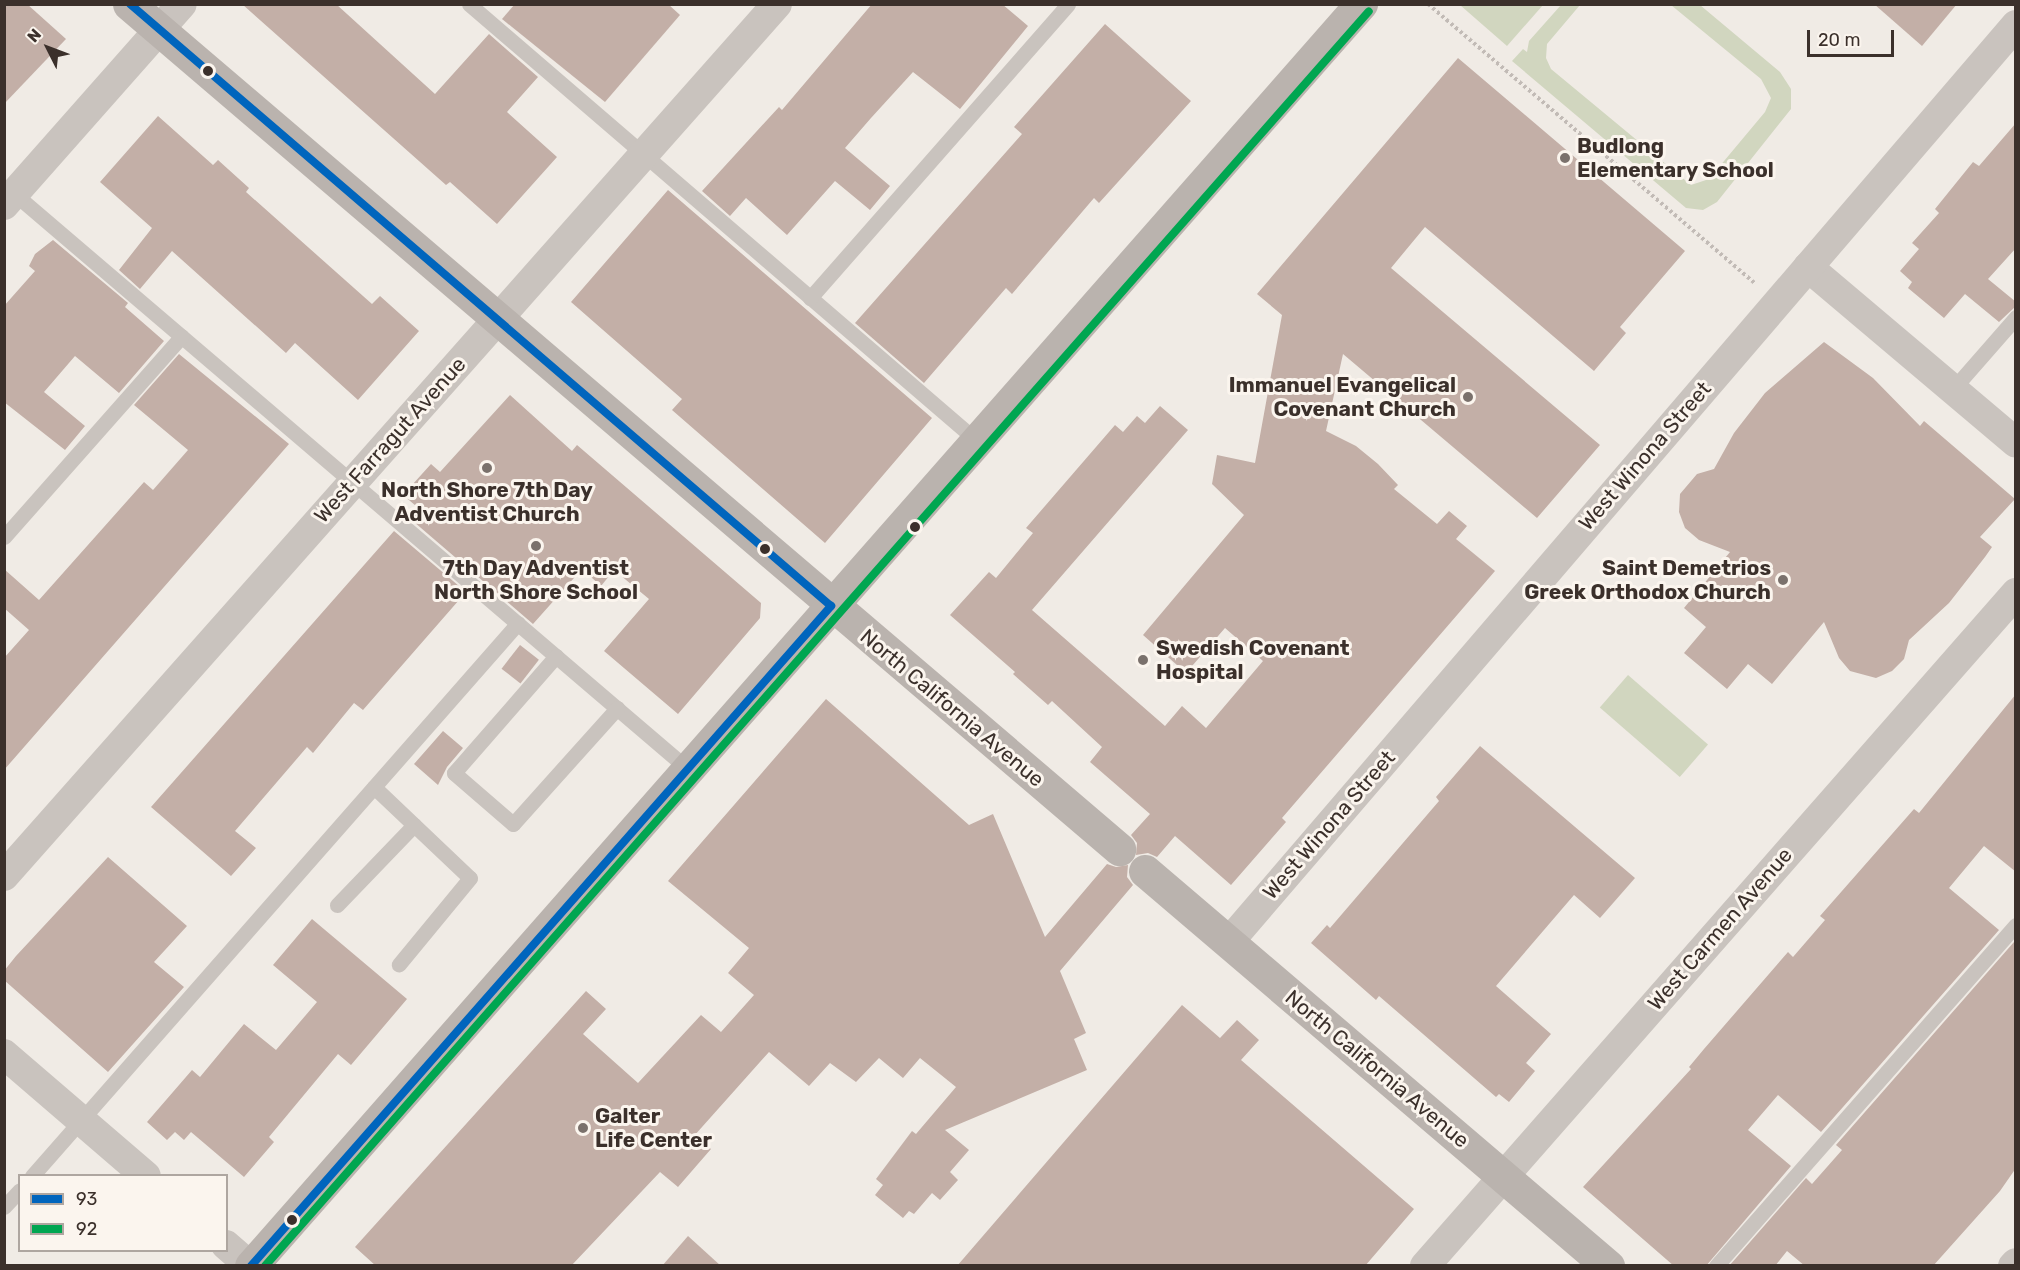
<!DOCTYPE html>
<html>
<head>
<meta charset="utf-8">
<style>
	body { margin:0 }
	#map { position:relative; width:2020px; height:1270px; overflow:hidden; background:#f0ebe5; font-family:Rubik,sans-serif }
	div>[style] { position:absolute }
	[style*='--x'] { left:calc(var(--x)*1px); top:calc(var(--y)*1px); width:calc(var(--w)*1px); rotate:calc(var(--a)*1deg) }
	.green>* { inset:0; background:#d1d6bf; transform-origin:0 0 }
	.building>* { inset:0; background:#c3afa7; transform-origin:0 0 }
	.path>* { height:4px; margin-top:-2px; transform-origin:0; background:repeating-linear-gradient(90deg,#c2bbb6 0 3px,transparent 0 6px) }
	.lane>* { height:15px; margin:-7.5px; padding:0 7.5px; transform-origin:7.5px; border-radius:7.5px; background:#c9c3be }
	.street>* { height:30px; margin:-15px; padding:0 15px; transform-origin:15px; border-radius:15px; background:#c9c3be }
	.secondary>* { height:33px; margin:-16.5px; padding:0 16.5px; transform-origin:16.5px; border-radius:16.5px; background:#bab3ae }
	.bus-1>* { height:8px; margin:-4px; padding:0 4px; transform-origin:4px; border-radius:4px; background:#0065bd }
	.bus-2>* { height:8px; margin:-4px; padding:0 4px; transform-origin:4px; border-radius:4px; background:#00a651 }
	.dots>* { width:16px; height:16px; translate:-50% -50%; box-sizing:border-box; border:3px solid #fbf5ee; border-radius:50% }
	span { translate:-50% -50%; white-space:nowrap; text-align:center; line-height:1.15; -webkit-text-stroke:6px #fbf5ee; paint-order:stroke }
	.poi-label { font-size:21px; color:#3b302b; font-weight:700 }
	.left { translate:0 -50%; text-align:left }
	.right { translate:-100% -50%; text-align:right }
	.street-label { font-size:21px; color:#3b302b }
	.frame { position:absolute; inset:0; border:6px solid #3b302b; pointer-events:none }
	.legend { position:absolute; left:18px; top:1174px; width:210px; height:78px; box-sizing:border-box; background:#fbf5ee; border:2px solid #aea6a0; margin:0; padding:8px 10px; list-style:none; font-size:18px; color:#3b302b }
	.legend li { display:flex; align-items:center; gap:12px; height:30px }
	.legend b { width:30px; border:2px solid #aea6a0 }
	.north { position:absolute; left:18px; top:18px; width:60px; height:60px; -webkit-text-stroke:4px #fbf5ee; paint-order:stroke; rotate:312deg; font-size:16px; font-weight:700; line-height:24px; text-align:center; color:#3b302b }
	.north::after { content:''; display:block; margin:auto; width:21px; height:27px; background:#3b302b; clip-path:polygon(50% 0,100% 100%,50% 72%,0 100%) }
	.scale { position:absolute; left:1807px; top:30px; width:87px; height:27px; box-sizing:border-box; border:3px solid #3b302b; border-top:0; padding-left:8px; font-size:18px; line-height:21px; white-space:nowrap; color:#3b302b; -webkit-text-stroke:4px #fbf5ee; paint-order:stroke }
</style>
</head>
<body>
<div id="map">
	<div class="green">
		<i style="clip-path:polygon(1460px 5px,1543px 5px,1507px 46px)"></i>
		<i style="clip-path:polygon(1561px 5px,1580px 5px,1547px 44px,1546px 58px,1551px 69px,1691px 185px,1709px 179px,1765px 112px,1771px 98px,1761px 79px,1671px 5px,1700px 5px,1780px 72px,1791px 89px,1791px 109px,1717px 202px,1703px 210px,1686px 208px,1512px 61px,1523px 49px,1527px 52px,1529px 41px)"></i>
		<i style="left:1628px;top:675px;width:106px;height:43px;rotate:41deg"></i>
	</div>
	<div class="building">
		<i style="clip-path:polygon(4px 4px,27px 4px,66px 39px,4px 104px)"></i>
		<i style="clip-path:polygon(242px 4px,336px 4px,435px 94px,489px 34px,538px 77px,507px 112px,557px 157px,497px 224px,450px 182px,446px 185px)"></i>
		<i style="clip-path:polygon(515px 4px,668px 4px,680px 15px,605px 102px,502px 19px)"></i>
		<i style="clip-path:polygon(872px 4px,1002px 4px,1028px 26px,960px 109px,913px 72px,871px 118px,845px 148px,890px 186px,870px 210px,835px 181px,787px 235px,746px 198px,730px 216px,702px 191px,779px 107px,782px 110px)"></i>
		<i style="clip-path:polygon(1874px 4px,1957px 4px,1922px 46px)"></i>
		<i style="clip-path:polygon(1105px 24px,1191px 101px,1099px 203px,1094px 198px,1012px 294px,1006px 288px,924px 383px,855px 323px,1022px 134px,1014px 127px)"></i>
		<i style="clip-path:polygon(1458px 58px,1685px 251px,1620px 327px,1626px 333px,1594px 371px,1425px 227px,1391px 268px,1600px 445px,1537px 518px,1343px 354px,1326px 431px,1356px 446px,1378px 464px,1398px 485px,1394px 489px,1437px 524px,1449px 511px,1467px 526px,1456px 539px,1495px 571px,1282px 818px,1286px 822px,1231px 885px,1175px 836px,1157px 857px,1148px 853px,1136px 855px,1137px 843px,1131px 835px,1150px 814px,1090px 762px,1102px 747px,1052px 701px,1048px 705px,1013px 674px,1015px 672px,950px 615px,989px 572px,996px 578px,1033px 533px,1026px 528px,1115px 425px,1123px 432px,1137px 416px,1145px 423px,1160px 406px,1188px 430px,1032px 610px,1165px 726px,1182px 706px,1206px 728px,1263px 661px,1225px 628px,1186px 673px,1143px 635px,1244px 515px,1212px 484px,1217px 455px,1255px 463px,1282px 315px,1257px 294px)"></i>
		<i style="clip-path:polygon(158px 116px,213px 165px,218px 160px,249px 188px,246px 192px,372px 304px,380px 296px,419px 331px,358px 400px,295px 343px,286px 353px,172px 251px,140px 289px,119px 270px,152px 228px,100px 182px)"></i>
		<i style="clip-path:polygon(2016px 123px,2016px 248px,1988px 279px,2016px 302px,2016px 306px,1999px 322px,1965px 294px,1944px 318px,1908px 288px,1912px 282px,1900px 271px,1919px 249px,1912px 243px,1939px 213px,1935px 209px,1973px 162px,1979px 166px)"></i>
		<i style="clip-path:polygon(668px 190px,932px 418px,825px 543px,672px 410px,682px 399px,571px 302px)"></i>
		<i style="clip-path:polygon(53px 240px,128px 303px,125px 307px,164px 341px,119px 393px,75px 356px,44px 392px,85px 426px,65px 450px,4px 402px,4px 306px,35px 271px,29px 266px,35px 254px)"></i>
		<i style="clip-path:polygon(1824px 342px,1873px 378px,1920px 426px,1924px 421px,2015px 499px,1980px 537px,1992px 547px,1985px 557px,1949px 603px,1909px 640px,1904px 659px,1892px 671px,1876px 678px,1850px 671px,1839px 658px,1824px 622px,1772px 684px,1748px 664px,1727px 689px,1684px 653px,1706px 627px,1684px 608px,1730px 552px,1699px 540px,1685px 528px,1679px 512px,1680px 494px,1697px 474px,1714px 469px,1734px 433px,1765px 393px)"></i>
		<i style="clip-path:polygon(179px 354px,289px 444px,4px 770px,4px 658px,29px 630px,4px 608px,4px 569px,39px 600px,144px 482px,153px 490px,188px 450px,134px 405px)"></i>
		<i style="clip-path:polygon(510px 395px,572px 451px,577px 445px,761px 603px,760px 618px,678px 714px,604px 651px,649px 599px,614px 570px,601px 586px,582px 569px,533px 624px,407px 516px,416px 506px,403px 495px,431px 464px,440px 472px)"></i>
		<i style="clip-path:polygon(394px 531px,466px 592px,363px 710px,354px 703px,313px 753px,307px 747px,235px 831px,256px 848px,231px 876px,151px 807px)"></i>
		<i style="left:520px;top:645px;width:24px;height:30px;rotate:38deg"></i>
		<i style="clip-path:polygon(2016px 694px,2016px 872px,1984px 846px,1949px 888px,1999px 930px,1821px 1132px,1778px 1095px,1748px 1130px,1791px 1166px,1706px 1266px,1674px 1266px,1583px 1187px,1691px 1069px,1689px 1067px,1704px 1049px,1788px 952px,1793px 957px,1825px 920px,1820px 916px,1914px 809px,1919px 813px)"></i>
		<i style="clip-path:polygon(826px 699px,969px 825px,993px 814px,1045px 937px,1107px 864px,1116px 867px,1128px 865px,1127px 877px,1133px 885px,1060px 971px,1086px 1033px,1074px 1039px,1087px 1070px,945px 1130px,969px 1150px,950px 1172px,958px 1180px,940px 1200px,932px 1193px,914px 1214px,909px 1211px,903px 1218px,875px 1195px,883px 1185px,876px 1179px,912px 1131px,916px 1134px,956px 1087px,920px 1058px,903px 1078px,879px 1058px,856px 1082px,830px 1063px,809px 1086px,769px 1052px,694px 1136px,711px 1149px,678px 1187px,660px 1172px,571px 1266px,376px 1266px,355px 1247px,586px 991px,606px 1009px,583px 1034px,638px 1083px,701px 1015px,721px 1032px,754px 995px,728px 973px,749px 948px,668px 881px)"></i>
		<i style="clip-path:polygon(443px 731px,463px 748px,447px 767px,438px 785px,414px 764px)"></i>
		<i style="clip-path:polygon(1480px 746px,1635px 878px,1600px 918px,1574px 895px,1496px 986px,1551px 1034px,1526px 1063px,1535px 1071px,1509px 1102px,1499px 1094px,1496px 1097px,1379px 996px,1376px 1000px,1311px 943px,1327px 925px,1330px 928px,1439px 801px,1436px 797px)"></i>
		<i style="clip-path:polygon(108px 857px,187px 926px,154px 962px,184px 987px,108px 1072px,4px 980px,4px 971px,16px 956px)"></i>
		<i style="clip-path:polygon(312px 919px,407px 999px,351px 1065px,338px 1054px,269px 1137px,274px 1142px,244px 1177px,191px 1132px,184px 1140px,175px 1132px,167px 1140px,147px 1122px,192px 1070px,200px 1077px,244px 1024px,276px 1050px,317px 1002px,273px 965px)"></i>
		<i style="clip-path:polygon(2014px 942px,2016px 1168px,2000px 1191px,1933px 1266px,1805px 1266px,1787px 1251px,1775px 1266px,1729px 1266px,1806px 1178px,1812px 1184px,1842px 1150px,1836px 1145px)"></i>
		<i style="clip-path:polygon(1182px 1005px,1220px 1038px,1237px 1020px,1259px 1040px,1241px 1060px,1414px 1209px,1365px 1266px,957px 1266px)"></i>
		<i style="clip-path:polygon(688px 1236px,721px 1266px,662px 1266px)"></i>
	</div>
	<div class="path">
		<i style="--x:1428;--y:4;--w:431;--a:40.5"></i>
	</div>
	<div class="lane">
		<i style="--x:469;--y:4;--w:670;--a:40.7"></i>
		<i style="--x:10;--y:190;--w:892;--a:40.5"></i>
		<i style="--x:810;--y:298;--w:391;--a:-48.7"></i>
		<i style="--x:1953;--y:389;--w:96;--a:-48.8"></i>
		<i style="--x:4;--y:537;--w:268;--a:-48.5"></i>
		<i style="--x:556;--y:656;--w:155;--a:131.1"></i>
		<i style="--x:454;--y:773;--w:78;--a:40.8"></i>
		<i style="--x:513;--y:824;--w:156;--a:-48.1"></i>
		<i style="--x:374;--y:787;--w:132;--a:43.5"></i>
		<i style="--x:470;--y:878;--w:112;--a:129.5"></i>
		<i style="--x:337;--y:905;--w:111;--a:-46.1"></i>
		<i style="--x:32;--y:1176;--w:736;--a:-48.69"></i>
		<i style="--x:4;--y:1207;--w:23;--a:-47"></i>
		<i style="--x:1716;--y:1266;--w:454;--a:-48.7"></i>
	</div>
	<div class="street">
		<i style="--x:4;--y:205;--w:268;--a:-48.5"></i>
		<i style="--x:1808;--y:267;--w:272;--a:40.2"></i>
		<i style="--x:4;--y:876;--w:1165;--a:-48.44"></i>
		<i style="--x:1228;--y:943;--w:1210;--a:-49.36"></i>
		<i style="--x:4;--y:1054;--w:187;--a:40.7"></i>
		<i style="--x:226;--y:1245;--w:32;--a:41"></i>
		<i style="--x:1425;--y:1266;--w:896;--a:-48.71"></i>
		<i style="--x:2013;--y:1266;--w:4;--a:-45"></i>
	</div>
	<div class="secondary">
		<i style="--x:129;--y:4;--w:1302;--a:40.48"></i>
		<i style="--x:1145;--y:871;--w:609;--a:40.47"></i>
		<i style="--x:251;--y:1266;--w:1681;--a:-48.67"></i>
	</div>
	<div class="bus-1">
		<i style="--x:130;--y:4;--w:924;--a:40.66"></i>
		<i style="--x:251;--y:1266;--w:879;--a:-48.69"></i>
	</div>
	<div class="bus-2">
		<i style="--x:265;--y:1266;--w:1671;--a:-48.66"></i>
	</div>
	<div class="dots">
		<i style="left:208px;top:71px;background:#3b302b"></i>
		<i style="left:1565px;top:158px;background:#7a716c"></i>
		<i style="left:1468px;top:397px;background:#7a716c"></i>
		<i style="left:487px;top:468px;background:#7a716c"></i>
		<i style="left:915px;top:527px;background:#3b302b"></i>
		<i style="left:536px;top:546px;background:#7a716c"></i>
		<i style="left:765px;top:549px;background:#3b302b"></i>
		<i style="left:1783px;top:580px;background:#7a716c"></i>
		<i style="left:1143px;top:660px;background:#7a716c"></i>
		<i style="left:583px;top:1128px;background:#7a716c"></i>
		<i style="left:292px;top:1220px;background:#3b302b"></i>
	</div>
	<div class="poi-label">
		<span class="left" style="left:1577px;top:158px">Budlong<br>Elementary School</span>
		<span class="right" style="left:1456px;top:397px">Immanuel Evangelical<br>Covenant Church</span>
		<span style="left:487px;top:502px">North Shore 7th Day<br>Adventist Church</span>
		<span style="left:536px;top:580px">7th Day Adventist<br>North Shore School</span>
		<span class="right" style="left:1771px;top:580px">Saint Demetrios<br>Greek Orthodox Church</span>
		<span class="left" style="left:1156px;top:660px">Swedish Covenant<br>Hospital</span>
		<span class="left" style="left:595px;top:1128px">Galter<br>Life Center</span>
	</div>
	<div class="street-label">
		<span style="left:390px;top:440px;rotate:-48deg">West Farragut Avenue</span>
		<span style="left:1645px;top:456px;rotate:-49deg">West Winona Street</span>
		<span style="left:952px;top:708px;rotate:40deg">North California Avenue</span>
		<span style="left:1329px;top:825px;rotate:-49deg">West Winona Street</span>
		<span style="left:1720px;top:929px;rotate:-49deg">West Carmen Avenue</span>
		<span style="left:1377px;top:1069px;rotate:40deg">North California Avenue</span>
	</div>
	<div class="frame"></div>
	<ul class="legend">
	<li><b style="height:8px;background:#0065bd"></b>93</li>
	<li><b style="height:8px;background:#00a651"></b>92</li>
	</ul>
	<div class="north">N</div>
	<div class="scale">20 m</div>
</div>
</body>
</html>
